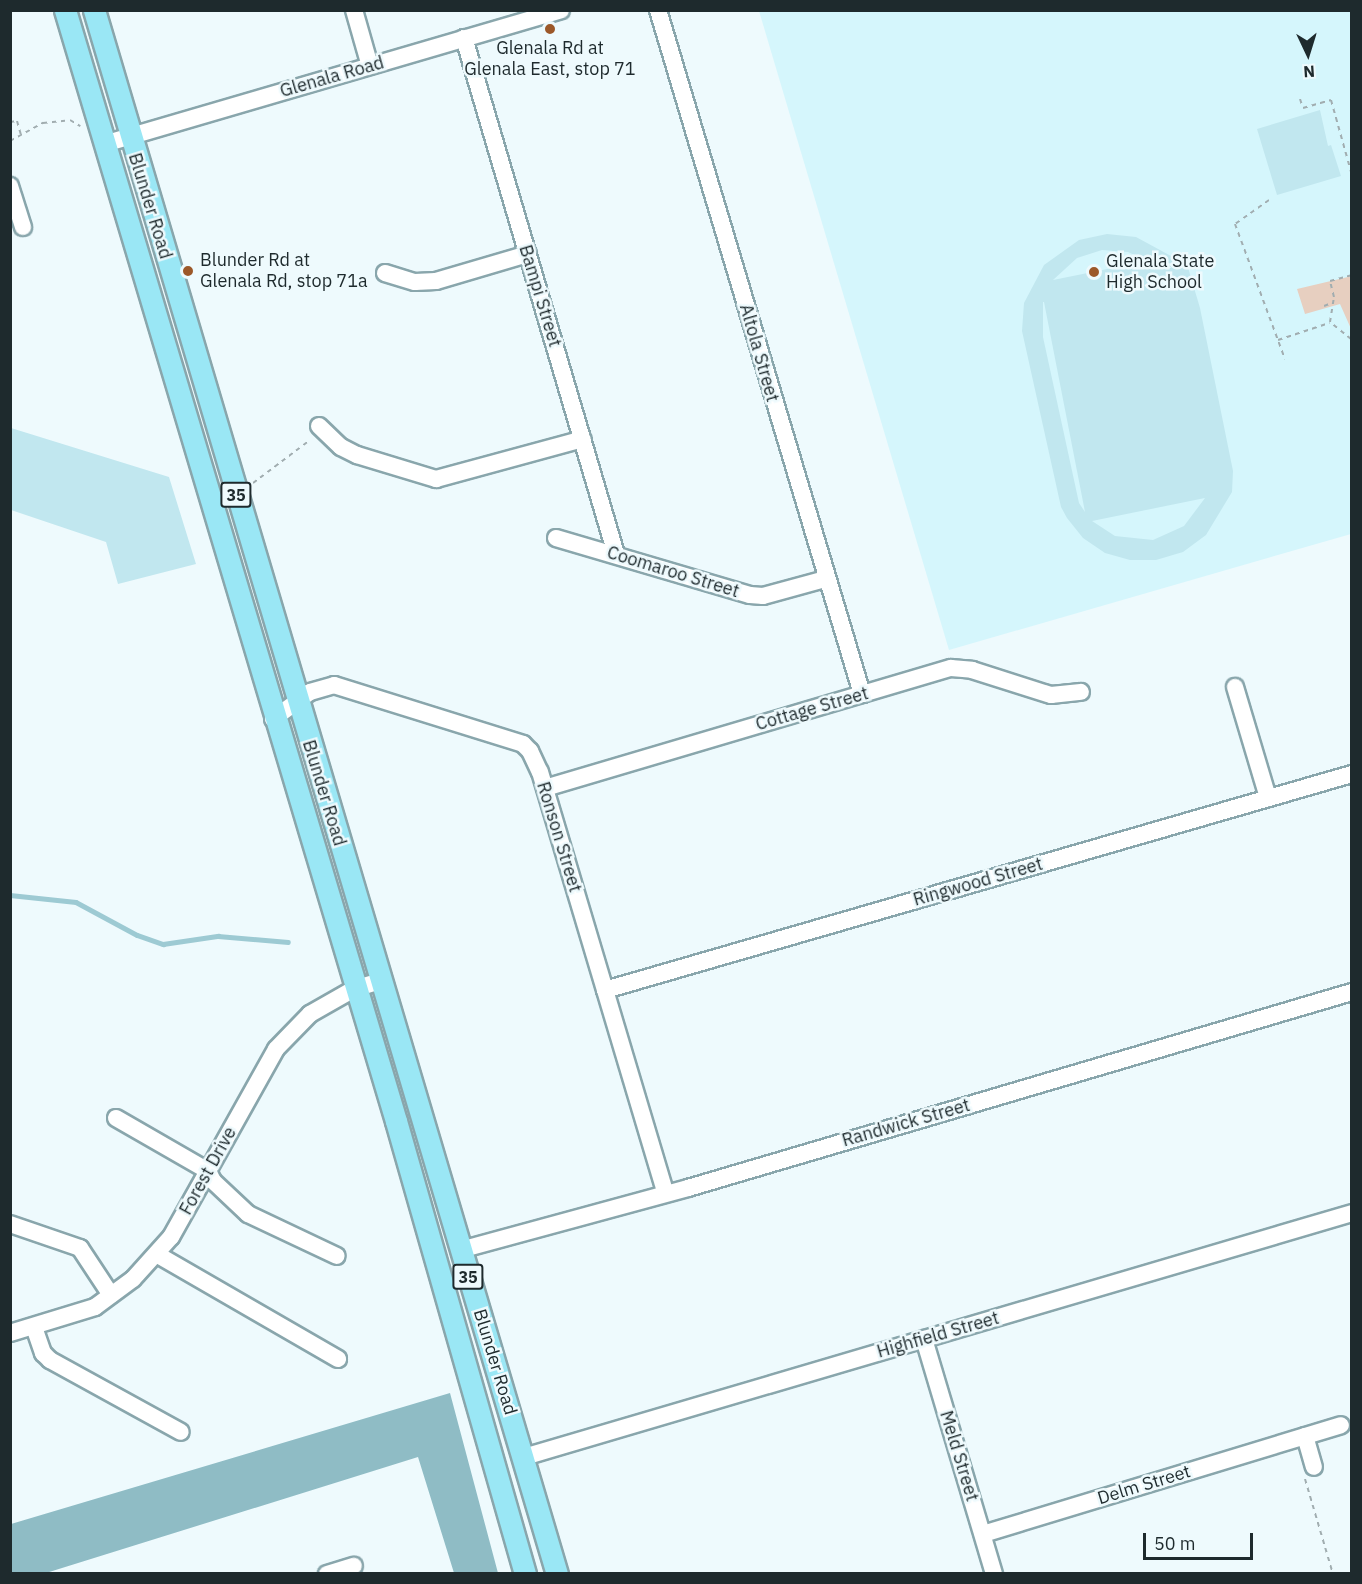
<!DOCTYPE html>
<html>
<head>
<meta charset="utf-8">
<style>
	body { margin:0 }
	#map { position:relative; width:1362px; height:1584px; overflow:hidden; background:#eefafd; font-family:"IBM Plex Sans",sans-serif }
	div>[style] { position:absolute }
	[style*='--x'] { left:calc(var(--x)*1px); top:calc(var(--y)*1px); width:calc(var(--w)*1px); rotate:calc(var(--a)*1deg) }
	.built>* { inset:0; background:#d5f6fc }
	.green>* { inset:0; background:#c1e7ef }
	.forest>* { inset:0; background:#8fbcc5 }
	.stream>* { height:4.5px; margin:-2.25px; padding:0 2.25px; transform-origin:2.25px; border-radius:2.25px; background:#9dcad3 }
	.building>* { inset:0; background:#e7cfc0 }
	.path>* { height:2px; margin-top:-1px; transform-origin:0; background:repeating-linear-gradient(90deg,#a1adb0 0 4.5px,transparent 0 9px) }
	.roads { filter:drop-shadow(2px 0 #89a6ac) drop-shadow(-2px 0 #89a6ac) drop-shadow(0 2px #89a6ac) drop-shadow(0 -2px #89a6ac) }
	.minor>* { height:16px; margin:-8px; padding:0 8px; transform-origin:8px; border-radius:8px; background:#fff }
	.major>* { height:21px; margin:-10.5px; padding:0 10.5px; transform-origin:10.5px; border-radius:10.5px; background:#9ae7f5 }
	.dots>* { width:16px; height:16px; translate:-50% -50%; box-sizing:border-box; border:3px solid #eefafd; border-radius:50% }
	span { translate:-50% -50%; white-space:nowrap; text-align:center; line-height:1.15; -webkit-text-stroke:5px #eefafd; paint-order:stroke }
	.shield-label span { padding:2px 4px; background:#eefafd; border:2px solid; border-radius:4px; -webkit-text-stroke-width:0 }
	.shield-label { font-size:16px; color:#1e2a2d; font-weight:700 }
	.poi-label { font-size:18px; color:#1e2a2d }
	.left { translate:0 -50%; text-align:left }
	.street-label { font-size:18px; color:#1e2a2d }
	.frame { position:absolute; inset:0; border:12px solid #1e2a2d; pointer-events:none }
	.north { position:absolute; left:1278px; top:24px; width:60px; height:60px; -webkit-text-stroke:4px #eefafd; paint-order:stroke; rotate:176deg; font-size:16px; font-weight:700; line-height:24px; text-align:center; color:#1e2a2d }
	.north::after { content:''; display:block; margin:auto; width:21px; height:27px; background:#1e2a2d; clip-path:polygon(50% 0,100% 100%,50% 72%,0 100%) }
	.scale { position:absolute; left:1143px; top:1533px; width:110px; height:27px; box-sizing:border-box; border:3px solid #1e2a2d; border-top:0; padding-left:8px; font-size:18px; line-height:21px; white-space:nowrap; color:#1e2a2d; -webkit-text-stroke:4px #eefafd; paint-order:stroke }
</style>
</head>
<body>
<div id="map">
	<div class="built">
		<i style="clip-path:polygon(759px 11px,1351px 11px,1351px 534px,949px 650px)"></i>
	</div>
	<div class="green">
		<i style="clip-path:polygon(1320px 110px,1328px 146px,1331px 145px,1341px 176px,1277px 195px,1257px 129px)"></i>
		<i style="clip-path:polygon(evenodd,1107px 234px,1136px 237px,1171px 256px,1184px 254px,1200px 308px,1233px 471px,1232px 492px,1206px 535px,1183px 552px,1156px 560px,1130px 560px,1105px 553px,1083px 538px,1067px 518px,1061px 507px,1022px 331px,1024px 303px,1044px 265px,1079px 240px,1107px 234px,1102px 250px,1128px 252px,1147px 261px,1053px 280px,1077px 258px,1102px 250px,1107px 234px,1043px 302px,1044px 302px,1085px 512px,1079px 503px,1043px 337px,1043px 302px,1107px 234px,1205px 498px,1184px 526px,1153px 540px,1115px 536px,1092px 521px,1205px 498px)"></i>
		<i style="clip-path:polygon(11px 428px,169px 477px,196px 564px,118px 584px,106px 542px,11px 510px)"></i>
	</div>
	<div class="forest">
		<i style="clip-path:polygon(450px 1393px,498px 1573px,454px 1573px,418px 1457px,46px 1573px,11px 1573px,11px 1524px)"></i>
	</div>
	<div class="stream">
		<i style="--x:10;--y:895;--w:66;--a:6.1"></i>
		<i style="--x:76;--y:902;--w:69;--a:28.4"></i>
		<i style="--x:137;--y:935;--w:28;--a:19"></i>
		<i style="--x:163;--y:944;--w:56;--a:-8.3"></i>
		<i style="--x:218;--y:936;--w:70;--a:4.9"></i>
	</div>
	<div class="building">
		<i style="clip-path:polygon(1352px 276px,1352px 331px,1340px 304px,1305px 314px,1297px 289px)"></i>
	</div>
	<div class="path">
		<i style="--x:1300;--y:99;--w:9;--a:72"></i>
		<i style="--x:1303;--y:108;--w:29;--a:-16"></i>
		<i style="--x:1331;--y:100;--w:78;--a:74.4"></i>
		<i style="--x:10;--y:122;--w:7;--a:-8"></i>
		<i style="--x:17;--y:121;--w:15;--a:74"></i>
		<i style="--x:10;--y:141;--w:38;--a:-29"></i>
		<i style="--x:43;--y:123;--w:27;--a:-6"></i>
		<i style="--x:70;--y:120;--w:12;--a:31"></i>
		<i style="--x:1269;--y:200;--w:42;--a:144.8"></i>
		<i style="--x:1235;--y:224;--w:144;--a:69.7"></i>
		<i style="--x:1324;--y:306;--w:9;--a:-21"></i>
		<i style="--x:1351;--y:339;--w:27;--a:-141"></i>
		<i style="--x:1330;--y:322;--w:25;--a:-81"></i>
		<i style="--x:1334;--y:297;--w:16;--a:-104"></i>
		<i style="--x:1330;--y:281;--w:23;--a:-15"></i>
		<i style="--x:1278;--y:340;--w:54;--a:-18.4"></i>
		<i style="--x:253;--y:483;--w:71;--a:-37"></i>
		<i style="--x:1305;--y:1479;--w:99;--a:73.6"></i>
	</div>
	<div class="roads">
		<div class="minor">
			<i style="--x:354;--y:10;--w:58;--a:74.1"></i>
			<i style="--x:658;--y:10;--w:714;--a:73.39"></i>
			<i style="--x:464;--y:38;--w:538;--a:73.59"></i>
			<i style="--x:104;--y:144;--w:476;--a:-16.3"></i>
			<i style="--x:10;--y:186;--w:43;--a:72.4"></i>
			<i style="--x:385;--y:273;--w:31;--a:17"></i>
			<i style="--x:415;--y:282;--w:21;--a:-3"></i>
			<i style="--x:436;--y:281;--w:96;--a:-16.4"></i>
			<i style="--x:319;--y:426;--w:30;--a:44"></i>
			<i style="--x:341;--y:447;--w:18;--a:27"></i>
			<i style="--x:357;--y:455;--w:83;--a:16.9"></i>
			<i style="--x:436;--y:479;--w:152;--a:-15.2"></i>
			<i style="--x:556;--y:538;--w:202;--a:16.4"></i>
			<i style="--x:750;--y:595;--w:13;--a:4"></i>
			<i style="--x:763;--y:596;--w:64;--a:-15.3"></i>
			<i style="--x:1235;--y:687;--w:116;--a:73.4"></i>
			<i style="--x:273;--y:719;--w:46;--a:-36.1"></i>
			<i style="--x:310;--y:692;--w:25;--a:-16"></i>
			<i style="--x:334;--y:685;--w:198;--a:17.3"></i>
			<i style="--x:523;--y:744;--w:10;--a:45"></i>
			<i style="--x:530;--y:751;--w:23;--a:65"></i>
			<i style="--x:540;--y:772;--w:437;--a:73.4"></i>
			<i style="--x:545;--y:788;--w:423;--a:-16.5"></i>
			<i style="--x:951;--y:668;--w:21;--a:5"></i>
			<i style="--x:972;--y:670;--w:83;--a:17.6"></i>
			<i style="--x:1051;--y:695;--w:30;--a:-6"></i>
			<i style="--x:605;--y:990;--w:778;--a:-16.13"></i>
			<i style="--x:116;--y:1118;--w:106;--a:29.9"></i>
			<i style="--x:208;--y:1171;--w:11;--a:63"></i>
			<i style="--x:213;--y:1181;--w:48;--a:43.3"></i>
			<i style="--x:248;--y:1214;--w:98;--a:25.3"></i>
			<i style="--x:10;--y:1224;--w:74;--a:18.9"></i>
			<i style="--x:80;--y:1248;--w:56;--a:56.6"></i>
			<i style="--x:460;--y:1250;--w:236;--a:-15.2"></i>
			<i style="--x:688;--y:1188;--w:692;--a:-16.45"></i>
			<i style="--x:158;--y:1255;--w:208;--a:30"></i>
			<i style="--x:34;--y:1327;--w:28;--a:71"></i>
			<i style="--x:43;--y:1353;--w:10;--a:45"></i>
			<i style="--x:50;--y:1360;--w:149;--a:28.8"></i>
			<i style="--x:10;--y:1333;--w:89;--a:-17"></i>
			<i style="--x:95;--y:1307;--w:47;--a:-36.4"></i>
			<i style="--x:133;--y:1279;--w:57;--a:-47.9"></i>
			<i style="--x:171;--y:1237;--w:215;--a:-60.8"></i>
			<i style="--x:276;--y:1049;--w:49;--a:-45.8"></i>
			<i style="--x:310;--y:1014;--w:51;--a:-29.6"></i>
			<i style="--x:354;--y:989;--w:28;--a:-17"></i>
			<i style="--x:924;--y:1339;--w:245;--a:73.4"></i>
			<i style="--x:1305;--y:1436;--w:32;--a:74"></i>
			<i style="--x:524;--y:1457;--w:863;--a:-16.42"></i>
			<i style="--x:983;--y:1534;--w:374;--a:-16.9"></i>
			<i style="--x:327;--y:1574;--w:28;--a:-17"></i>
		</div>
		<div class="major">
			<i style="--x:65;--y:10;--w:1159;--a:73.41"></i>
			<i style="--x:396;--y:1121;--w:471;--a:74.1"></i>
			<i style="--x:94;--y:10;--w:1631;--a:73.51"></i>
		</div>
	</div>
	<div class="dots">
		<i style="left:550px;top:29px;background:#9c5829"></i>
		<i style="left:188px;top:271px;background:#9c5829"></i>
		<i style="left:1094px;top:272px;background:#9c5829"></i>
	</div>
	<div class="shield-label">
		<span style="left:236px;top:495px">35</span>
		<span style="left:468px;top:1277px">35</span>
	</div>
	<div class="poi-label">
		<span style="left:550px;top:59px">Glenala Rd at<br>Glenala East, stop 71</span>
		<span class="left" style="left:200px;top:271px">Blunder Rd at<br>Glenala Rd, stop 71a</span>
		<span class="left" style="left:1106px;top:272px">Glenala State<br>High School</span>
	</div>
	<div class="street-label">
		<span style="left:332px;top:77px;rotate:-16deg">Glenala Road</span>
		<span style="left:150px;top:206px;rotate:73deg">Blunder Road</span>
		<span style="left:540px;top:296px;rotate:73deg">Bampi Street</span>
		<span style="left:759px;top:353px;rotate:74deg">Altola Street</span>
		<span style="left:673px;top:572px;rotate:17deg">Coomaroo Street</span>
		<span style="left:812px;top:709px;rotate:-16deg">Cottage Street</span>
		<span style="left:324px;top:793px;rotate:73deg">Blunder Road</span>
		<span style="left:559px;top:837px;rotate:73deg">Ronson Street</span>
		<span style="left:978px;top:882px;rotate:-16deg">Ringwood Street</span>
		<span style="left:906px;top:1123px;rotate:-16deg">Randwick Street</span>
		<span style="left:208px;top:1171px;rotate:-61deg">Forest Drive</span>
		<span style="left:938px;top:1335px;rotate:-16deg">Highfield Street</span>
		<span style="left:495px;top:1362px;rotate:73deg">Blunder Road</span>
		<span style="left:959px;top:1456px;rotate:73deg">Meld Street</span>
		<span style="left:1144px;top:1485px;rotate:-17deg">Delm Street</span>
	</div>
	<div class="frame"></div>
	<div class="north">N</div>
	<div class="scale">50 m</div>
</div>
</body>
</html>
